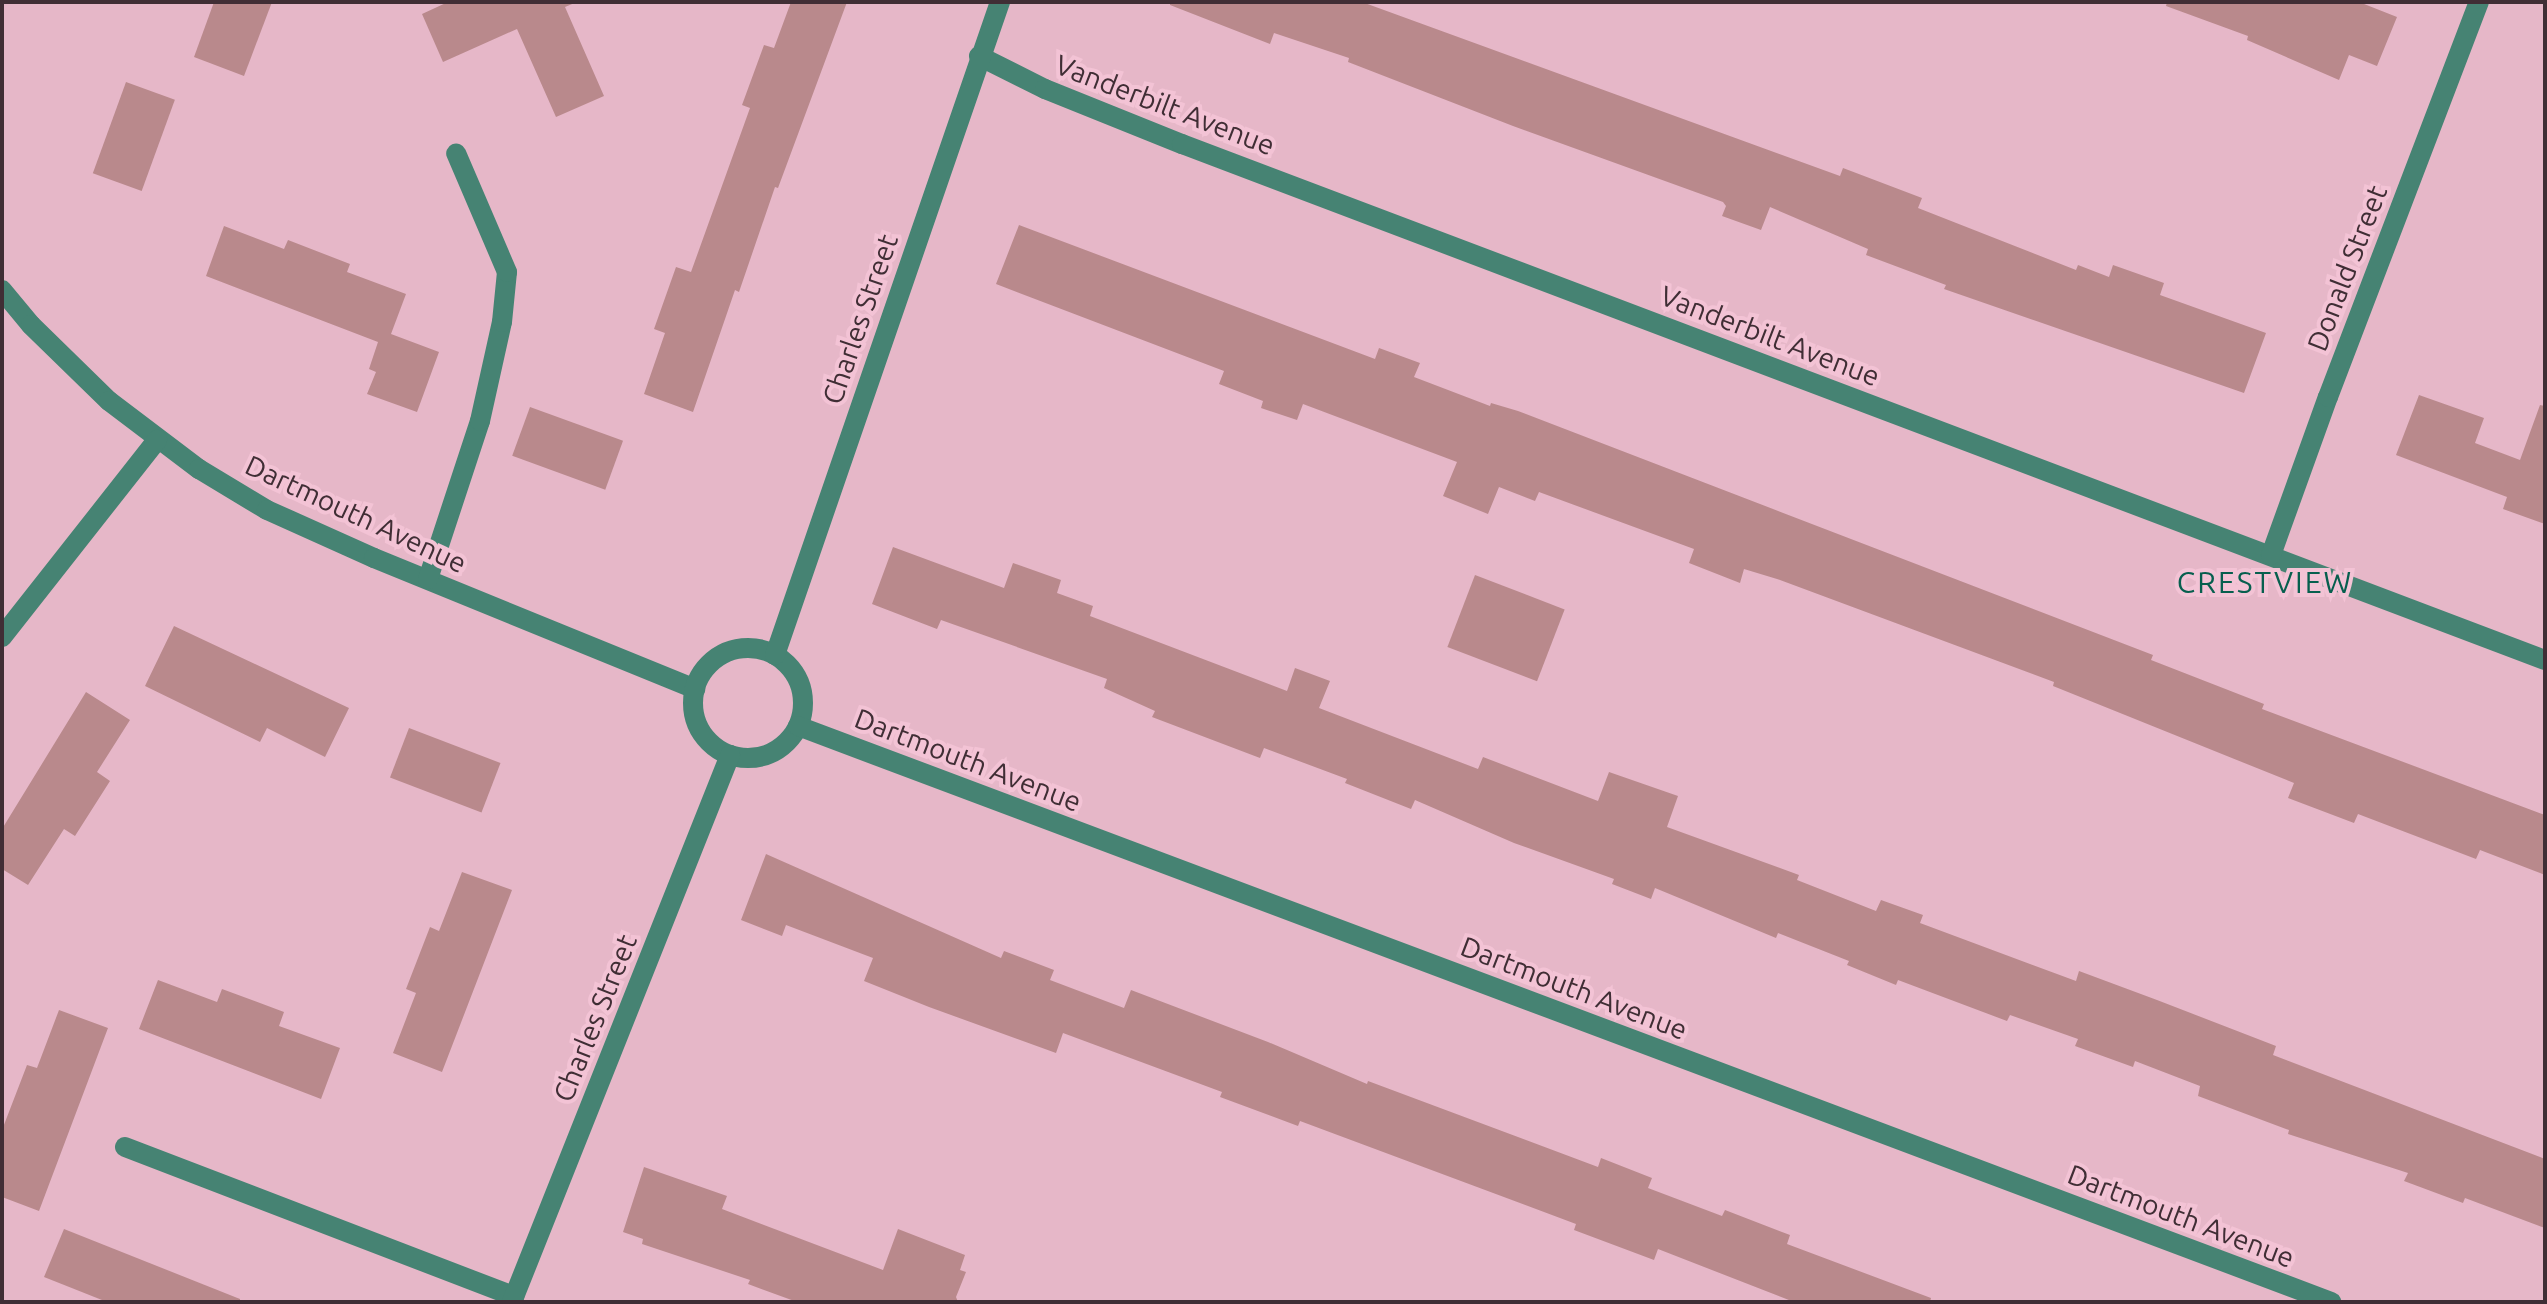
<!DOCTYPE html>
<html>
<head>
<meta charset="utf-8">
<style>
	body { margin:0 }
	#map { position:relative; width:2547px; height:1304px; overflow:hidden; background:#e6b7c8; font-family:Ubuntu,sans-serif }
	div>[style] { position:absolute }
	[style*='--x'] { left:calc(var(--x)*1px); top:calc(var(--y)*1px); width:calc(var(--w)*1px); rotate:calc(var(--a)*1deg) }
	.building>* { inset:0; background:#b9898c; transform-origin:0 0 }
	.minor>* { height:20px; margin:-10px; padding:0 10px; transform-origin:10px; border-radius:10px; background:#468373 }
	.minor>.ring { margin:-10px; padding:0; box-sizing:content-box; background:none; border:20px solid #468373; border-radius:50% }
	span { translate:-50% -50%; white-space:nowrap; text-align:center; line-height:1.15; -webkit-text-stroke:8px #f3c3d5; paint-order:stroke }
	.street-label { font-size:28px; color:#402e35 }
	.neighbourhood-label { font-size:30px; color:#075f4e; letter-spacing:2px }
	.frame { position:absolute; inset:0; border:4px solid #402e35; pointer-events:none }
</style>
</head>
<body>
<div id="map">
	<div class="building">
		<i style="clip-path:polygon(214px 2px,272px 2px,244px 76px,194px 57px)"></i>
		<i style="clip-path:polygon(448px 2px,577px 2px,565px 7px,604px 96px,556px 117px,517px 29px,443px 62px,422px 14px)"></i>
		<i style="clip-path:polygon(791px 2px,847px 2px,778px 188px,775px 187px,739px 292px,735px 290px,693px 412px,644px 394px,665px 333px,654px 329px,676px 267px,691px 272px,750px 108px,742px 105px,764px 45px,774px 48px)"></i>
		<i style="clip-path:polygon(1170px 2px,1362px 2px,1840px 176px,1843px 168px,1922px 198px,1918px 208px,2076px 270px,2078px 265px,2109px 277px,2113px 265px,2164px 283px,2160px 295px,2266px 333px,2244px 393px,1944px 289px,1946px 285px,1866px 255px,1868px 249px,1770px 207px,1761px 230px,1722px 216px,1726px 206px,1723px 202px,1513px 126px,1348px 62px,1349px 58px,1274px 33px,1270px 44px,1170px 5px)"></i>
		<i style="clip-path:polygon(2167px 2px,2359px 2px,2397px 17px,2377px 66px,2349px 55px,2339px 80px,2247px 40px,2248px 36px,2166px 6px)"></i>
		<i style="left:126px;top:82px;width:52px;height:97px;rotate:20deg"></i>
		<i style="clip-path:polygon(1019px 225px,1375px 359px,1379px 348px,1420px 363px,1414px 377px,1490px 406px,1491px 403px,1518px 411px,2153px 655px,2151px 660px,2264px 704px,2262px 709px,2545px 815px,2545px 875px,2480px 850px,2476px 859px,2358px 814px,2354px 823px,2288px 798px,2294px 783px,2053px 686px,2054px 682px,1777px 579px,1744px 569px,1740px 583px,1689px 563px,1694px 549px,1539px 492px,1535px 501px,1499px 487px,1488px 514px,1443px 496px,1457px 462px,1303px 404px,1297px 420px,1261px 408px,1263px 401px,1219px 384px,1224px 371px,996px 284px)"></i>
		<i style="clip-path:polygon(224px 226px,284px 249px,288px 240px,350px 264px,347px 272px,406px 294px,391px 334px,439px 352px,417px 412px,367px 394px,376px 372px,369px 369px,378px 342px,206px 276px)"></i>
		<i style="clip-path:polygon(2419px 395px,2484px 418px,2475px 443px,2520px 460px,2540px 405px,2545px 406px,2545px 524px,2503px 509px,2507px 497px,2396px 455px)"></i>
		<i style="left:530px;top:407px;width:99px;height:52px;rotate:20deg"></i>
		<i style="clip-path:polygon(893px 547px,1004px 588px,1013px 563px,1061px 580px,1057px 593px,1093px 606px,1090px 616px,1287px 691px,1295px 668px,1330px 681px,1319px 708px,1478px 769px,1483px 757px,1598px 801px,1609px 772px,1678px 796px,1667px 827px,1799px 875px,1797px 880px,1876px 911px,1881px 900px,1923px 915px,1920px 923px,2076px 981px,2079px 971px,2157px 1000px,2276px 1046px,2273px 1055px,2545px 1159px,2545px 1228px,2465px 1198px,2463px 1203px,2404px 1181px,2408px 1173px,2288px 1134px,2289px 1130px,2198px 1096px,2200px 1086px,2135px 1061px,2133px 1067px,2075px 1046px,2078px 1039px,2010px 1015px,2007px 1021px,1898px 980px,1896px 985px,1847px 965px,1849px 961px,1778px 933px,1776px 938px,1655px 888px,1651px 899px,1612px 884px,1614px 879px,1514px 843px,1415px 800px,1411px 809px,1345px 783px,1347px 779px,1264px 748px,1260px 758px,1152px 717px,1155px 711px,1104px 688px,1107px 679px,941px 620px,937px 629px,872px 604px)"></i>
		<i style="left:1475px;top:575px;width:96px;height:77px;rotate:21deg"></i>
		<i style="clip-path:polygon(174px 626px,349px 708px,325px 757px,267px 728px,260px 742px,145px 686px)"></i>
		<i style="clip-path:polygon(86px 692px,130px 720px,97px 772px,110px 781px,75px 836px,64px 829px,28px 885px,2px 869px,2px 829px)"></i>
		<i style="left:409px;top:728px;width:98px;height:53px;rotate:21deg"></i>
		<i style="clip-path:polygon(766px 854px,1001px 958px,1004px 951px,1054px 970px,1050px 980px,1124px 1008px,1131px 990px,1268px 1042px,1367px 1084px,1368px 1081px,1598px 1167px,1601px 1158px,1652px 1178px,1648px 1188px,1722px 1216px,1725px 1210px,1790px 1235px,1787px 1244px,1931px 1298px,1930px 1302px,1794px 1302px,1658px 1249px,1654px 1260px,1574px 1230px,1576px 1224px,1300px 1121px,1298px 1126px,1220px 1097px,1222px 1092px,1063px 1033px,1056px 1053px,929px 1007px,864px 981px,873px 958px,786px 925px,782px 936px,741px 920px)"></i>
		<i style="clip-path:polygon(462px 872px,512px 890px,442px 1072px,393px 1053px,416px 993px,406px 989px,430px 927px,439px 931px)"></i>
		<i style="clip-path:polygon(158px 980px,217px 1002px,222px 989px,284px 1012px,279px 1026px,340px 1048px,321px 1099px,139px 1029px)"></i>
		<i style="clip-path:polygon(59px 1010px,108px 1028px,39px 1211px,2px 1197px,2px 1130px,27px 1065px,37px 1068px)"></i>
		<i style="clip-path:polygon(644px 1167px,727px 1196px,722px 1209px,883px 1270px,898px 1229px,965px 1255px,960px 1270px,966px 1272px,956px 1297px,958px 1302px,797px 1302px,748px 1284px,750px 1280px,642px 1244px,643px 1239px,623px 1232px)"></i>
		<i style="clip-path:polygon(64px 1229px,240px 1299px,240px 1302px,107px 1302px,44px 1277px)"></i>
	</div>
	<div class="minor">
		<i style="--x:979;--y:56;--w:74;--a:26.6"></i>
		<i style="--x:1045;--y:89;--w:148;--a:21.9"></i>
		<i style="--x:1182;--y:144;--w:1457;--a:20.74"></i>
		<i style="--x:2;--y:290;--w:45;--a:50.4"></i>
		<i style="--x:31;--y:325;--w:109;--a:44.3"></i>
		<i style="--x:109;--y:401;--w:113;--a:37.1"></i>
		<i style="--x:199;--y:469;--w:79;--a:31.1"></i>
		<i style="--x:267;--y:510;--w:117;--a:24.2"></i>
		<i style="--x:374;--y:558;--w:347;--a:22.2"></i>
		<i style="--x:2271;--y:555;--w:168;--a:-70.2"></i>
		<i style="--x:2328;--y:397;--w:423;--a:-69.1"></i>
		<i style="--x:428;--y:579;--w:166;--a:-71.8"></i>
		<i style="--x:480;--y:421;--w:101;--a:-77.5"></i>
		<i style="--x:502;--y:322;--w:50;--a:-84.3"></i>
		<i style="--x:507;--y:272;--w:129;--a:-113.2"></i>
		<i style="--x:2;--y:637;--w:251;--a:-51.8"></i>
		<i class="ring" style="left:693px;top:648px;width:90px;height:90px"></i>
		<i style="--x:775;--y:655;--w:691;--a:-70.99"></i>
		<i style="--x:798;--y:726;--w:1638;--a:20.59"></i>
		<i style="--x:125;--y:1147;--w:417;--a:21"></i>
		<i style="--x:512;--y:1302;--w:589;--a:-68.27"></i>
	</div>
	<div class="street-label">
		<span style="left:1165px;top:105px;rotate:21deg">Vanderbilt Avenue</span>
		<span style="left:2347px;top:268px;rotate:-69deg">Donald Street</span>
		<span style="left:860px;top:319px;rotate:-71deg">Charles Street</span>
		<span style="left:1770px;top:336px;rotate:21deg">Vanderbilt Avenue</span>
		<span style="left:356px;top:514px;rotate:25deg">Dartmouth Avenue</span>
		<span style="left:968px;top:760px;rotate:21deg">Dartmouth Avenue</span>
		<span style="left:1574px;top:988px;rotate:21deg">Dartmouth Avenue</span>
		<span style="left:595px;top:1018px;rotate:-68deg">Charles Street</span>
		<span style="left:2181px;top:1216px;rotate:21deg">Dartmouth Avenue</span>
	</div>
	<div class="neighbourhood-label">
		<span style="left:2265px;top:582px">CRESTVIEW</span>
	</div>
	<div class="frame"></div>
</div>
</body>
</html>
